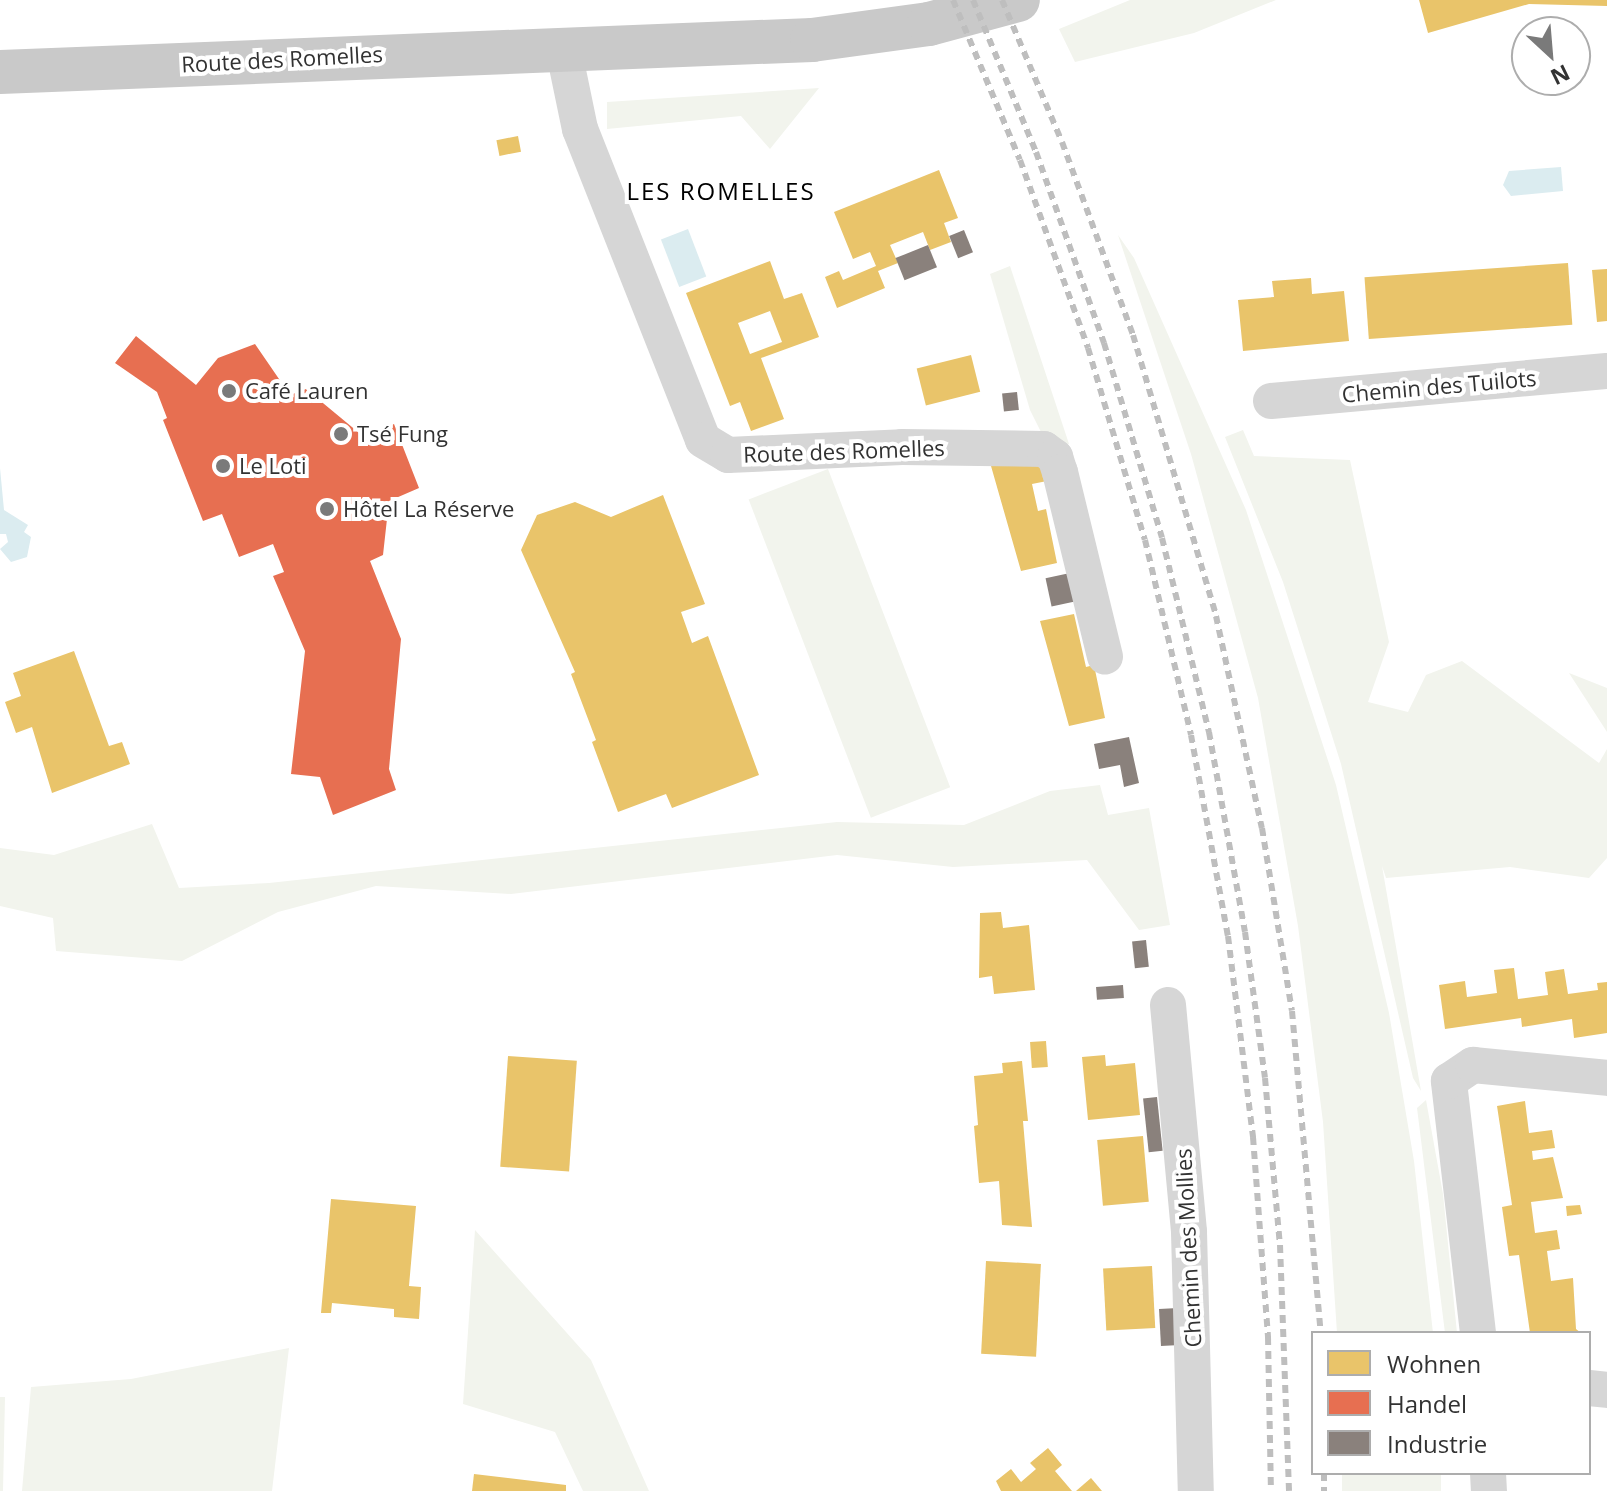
<!DOCTYPE html>
<html>
<head>
<meta charset="utf-8">
<style>
	body { margin:0 }
	#map { position:relative; width:1607px; height:1491px; overflow:hidden; background:#fff; font-family:"Open Sans",sans-serif }
	div>[style] { position:absolute }
	[style*='--x'] { left:calc(var(--x)*1px); top:calc(var(--y)*1px); width:calc(var(--w)*1px); rotate:calc(var(--a)*1deg) }
	.green>* { inset:0; background:#f2f4ed; transform-origin:0 0 }
	.water>* { inset:0; background:#dbecf0; transform-origin:0 0 }
	.homes>* { inset:0; background:#e9c46a; transform-origin:0 0 }
	.shops>* { inset:0; background:#e76f51 }
	.industry>* { inset:0; background:#8a817c; transform-origin:0 0 }
	.minor>* { height:36px; margin:-18px; padding:0 18px; transform-origin:18px; border-radius:18px; background:#d6d6d6 }
	.primary>* { height:44px; margin:-22px; padding:0 22px; transform-origin:22px; border-radius:22px; background:#c9c9c9 }
	.rail>* { height:6px; margin-top:-3px; transform-origin:0; background:repeating-linear-gradient(90deg,#bebebe 0 8px,transparent 0 14px) }
	.dots>* { width:22px; height:22px; translate:-50% -50%; box-sizing:border-box; border:4px solid #fff; border-radius:50% }
	span { translate:-50% -50%; white-space:nowrap; text-align:center; line-height:1.15; -webkit-text-stroke:8px #fff; paint-order:stroke }
	.street-label { font-size:22px; color:#323232 }
	.poi-label { font-size:22px; color:#323232 }
	.left { translate:0 -50%; text-align:left }
	.neighbourhood-label { font-size:24px; color:#000; letter-spacing:2px }
	.legend { position:absolute; left:1311px; top:1331px; width:280px; height:144px; box-sizing:border-box; background:#fff; border:2px solid #adadad; margin:0; padding:10px 14px; list-style:none; font-size:24px; color:#323232 }
	.legend li { display:flex; align-items:center; gap:16px; height:40px }
	.legend b { width:40px; border:2px solid #adadad }
	.north { position:absolute; left:1511px; top:16px; width:80px; height:80px; box-sizing:border-box; background:#fff; border:2px solid #adadad; border-radius:50%; rotate:154deg; font-size:22px; font-weight:700; line-height:32px; text-align:center; color:#323232 }
	.north::after { content:''; display:block; margin:auto; width:28px; height:36px; background:#7a7a7a; clip-path:polygon(50% 0,100% 100%,50% 72%,0 100%) }
</style>
</head>
<body>
<div id="map">
	<div class="green">
		<i style="clip-path:polygon(1130px 0,1276px 0,1194px 33px,1075px 62px,1059px 29px)"></i>
		<i style="clip-path:polygon(819px 88px,770px 149px,741px 116px,607px 129px,607px 102px)"></i>
		<i style="clip-path:polygon(1118px 235px,1134px 258px,1246px 510px,1336px 785px,1389px 1013px,1414px 1161px,1433px 1333px,1337px 1333px,1323px 1122px,1298px 926px,1258px 698px,1191px 454px)"></i>
		<i style="clip-path:polygon(1010px 266px,1069px 444px,1048px 446px,1030px 410px,990px 274px)"></i>
		<i style="clip-path:polygon(1243px 430px,1254px 456px,1350px 460px,1389px 642px,1368px 702px,1408px 712px,1426px 675px,1462px 661px,1599px 763px,1607px 749px,1607px 858px,1589px 878px,1510px 867px,1386px 878px,1382px 866px,1421px 1091px,1413px 1078px,1341px 764px,1283px 582px,1225px 437px)"></i>
		<i style="left:828px;top:469px;width:341px;height:85px;rotate:69deg"></i>
		<i style="clip-path:polygon(1569px 673px,1607px 688px,1607px 732px)"></i>
		<i style="clip-path:polygon(1100px 785px,1108px 815px,1149px 808px,1170px 925px,1139px 930px,1087px 860px,953px 867px,837px 855px,511px 894px,376px 886px,278px 912px,182px 961px,56px 951px,53px 918px,0 906px,0 848px,54px 855px,152px 824px,179px 888px,269px 883px,837px 822px,964px 825px,1050px 791px)"></i>
		<i style="clip-path:polygon(1426px 1100px,1443px 1194px,1457px 1333px,1445px 1333px,1417px 1108px)"></i>
		<i style="clip-path:polygon(475px 1230px,591px 1360px,649px 1491px,583px 1491px,555px 1432px,463px 1404px)"></i>
		<i style="clip-path:polygon(289px 1348px,272px 1491px,22px 1491px,31px 1387px,131px 1379px)"></i>
		<i style="clip-path:polygon(0 1397px,5px 1397px,3px 1491px,0 1491px)"></i>
		<i style="left:1342px;top:1473px;width:99px;height:18px"></i>
	</div>
	<div class="water">
		<i style="clip-path:polygon(1561px 167px,1563px 191px,1511px 196px,1503px 185px,1509px 171px)"></i>
		<i style="left:688px;top:229px;width:51px;height:29px;rotate:69deg"></i>
		<i style="clip-path:polygon(0 468px,4px 510px,28px 525px,24px 532px,31px 537px,27px 557px,11px 562px,0 549px,8px 542px,6px 534px,0 534px)"></i>
	</div>
	<div class="homes">
		<i style="clip-path:polygon(1419px 0,1607px 0,1607px 6px,1529px 4px,1428px 33px)"></i>
		<i style="left:518px;top:136px;width:16px;height:22px;rotate:79deg"></i>
		<i style="clip-path:polygon(939px 170px,958px 218px,944px 223px,951px 242px,930px 250px,923px 232px,890px 245px,898px 263px,878px 271px,885px 288px,837px 308px,825px 277px,839px 271px,843px 280px,876px 266px,870px 252px,853px 259px,834px 212px)"></i>
		<i style="clip-path:polygon(evenodd,770px 261px,784px 299px,802px 293px,819px 337px,761px 358px,784px 419px,751px 431px,740px 402px,730px 406px,686px 293px,770px 261px,770px 311px,782px 342px,750px 354px,738px 323px,770px 311px)"></i>
		<i style="left:1568px;top:263px;width:62px;height:204px;rotate:86deg"></i>
		<i style="clip-path:polygon(1607px 269px,1607px 321px,1597px 322px,1592px 270px)"></i>
		<i style="clip-path:polygon(1311px 278px,1312px 294px,1344px 291px,1349px 341px,1243px 351px,1238px 300px,1274px 297px,1272px 281px)"></i>
		<i style="left:971px;top:355px;width:38px;height:56px;rotate:76deg"></i>
		<i style="clip-path:polygon(991px 466px,1042px 466px,1047px 481px,1032px 484px,1038px 511px,1046px 509px,1057px 563px,1021px 571px)"></i>
		<i style="clip-path:polygon(663px 495px,705px 604px,681px 612px,692px 643px,708px 636px,759px 775px,672px 808px,666px 794px,618px 812px,592px 742px,596px 740px,571px 674px,575px 672px,521px 550px,537px 515px,575px 502px,611px 517px)"></i>
		<i style="clip-path:polygon(1074px 614px,1086px 667px,1094px 665px,1105px 718px,1069px 726px,1040px 621px)"></i>
		<i style="clip-path:polygon(74px 651px,109px 746px,122px 742px,130px 764px,52px 793px,32px 727px,16px 733px,5px 702px,21px 696px,13px 673px)"></i>
		<i style="clip-path:polygon(1001px 912px,1003px 928px,1029px 925px,1035px 990px,994px 994px,992px 976px,979px 978px,980px 913px)"></i>
		<i style="clip-path:polygon(1514px 968px,1518px 999px,1548px 995px,1545px 972px,1564px 969px,1568px 994px,1598px 990px,1597px 983px,1607px 982px,1607px 1033px,1574px 1038px,1572px 1019px,1522px 1027px,1521px 1018px,1445px 1029px,1439px 985px,1465px 981px,1467px 997px,1497px 993px,1494px 970px)"></i>
		<i style="left:1046px;top:1041px;width:26px;height:16px;rotate:86deg"></i>
		<i style="clip-path:polygon(1105px 1055px,1106px 1066px,1135px 1063px,1140px 1115px,1088px 1120px,1082px 1057px)"></i>
		<i style="left:508px;top:1056px;width:69px;height:111px;rotate:4deg"></i>
		<i style="clip-path:polygon(1022px 1061px,1028px 1121px,1023px 1121px,1032px 1227px,1002px 1225px,999px 1181px,979px 1183px,974px 1126px,978px 1125px,974px 1076px,1003px 1073px,1002px 1063px)"></i>
		<i style="clip-path:polygon(1525px 1101px,1529px 1133px,1552px 1130px,1555px 1148px,1532px 1151px,1533px 1160px,1553px 1157px,1563px 1198px,1531px 1202px,1535px 1233px,1557px 1230px,1560px 1249px,1547px 1251px,1551px 1281px,1573px 1278px,1576px 1329px,1581px 1333px,1530px 1333px,1519px 1255px,1509px 1256px,1502px 1207px,1512px 1205px,1497px 1106px)"></i>
		<i style="left:1143px;top:1136px;width:66px;height:46px;rotate:85deg"></i>
		<i style="clip-path:polygon(331px 1199px,416px 1206px,409px 1286px,421px 1287px,419px 1319px,394px 1317px,394px 1309px,332px 1303px,331px 1313px,321px 1313px)"></i>
		<i style="clip-path:polygon(1580px 1205px,1582px 1214px,1567px 1216px,1566px 1206px)"></i>
		<i style="left:986px;top:1261px;width:55px;height:93px;rotate:3deg"></i>
		<i style="left:1152px;top:1266px;width:62px;height:49px;rotate:87deg"></i>
		<i style="clip-path:polygon(1048px 1448px,1062px 1465px,1055px 1471px,1072px 1491px,1001px 1491px,996px 1481px,1011px 1469px,1021px 1482px,1036px 1469px,1030px 1463px)"></i>
		<i style="clip-path:polygon(474px 1474px,566px 1485px,566px 1491px,472px 1491px)"></i>
		<i style="clip-path:polygon(1091px 1478px,1102px 1491px,1076px 1491px)"></i>
	</div>
	<div class="shops">
		<i style="clip-path:polygon(136px 336px,196px 385px,218px 358px,255px 344px,290px 395px,306px 389px,364px 437px,394px 424px,419px 488px,389px 501px,383px 555px,370px 561px,401px 639px,389px 769px,396px 790px,333px 815px,320px 777px,291px 774px,305px 651px,273px 576px,284px 572px,273px 544px,239px 557px,222px 514px,203px 521px,163px 420px,167px 418px,157px 392px,115px 363px)"></i>
	</div>
	<div class="industry">
		<i style="left:964px;top:230px;width:24px;height:16px;rotate:68deg"></i>
		<i style="left:928px;top:245px;width:24px;height:35px;rotate:68deg"></i>
		<i style="left:1017px;top:392px;width:18px;height:15px;rotate:84deg"></i>
		<i style="left:1070px;top:573px;width:29px;height:25px;rotate:78deg"></i>
		<i style="clip-path:polygon(1129px 737px,1139px 783px,1124px 787px,1120px 765px,1099px 769px,1094px 744px)"></i>
		<i style="left:1146px;top:940px;width:27px;height:14px;rotate:84deg"></i>
		<i style="left:1123px;top:985px;width:13px;height:27px;rotate:86deg"></i>
		<i style="left:1157px;top:1097px;width:54px;height:14px;rotate:84deg"></i>
		<i style="left:1178px;top:1308px;width:37px;height:19px;rotate:87deg"></i>
	</div>
	<div class="minor">
		<i style="--x:563;--y:47;--w:84;--a:78.3"></i>
		<i style="--x:580;--y:129;--w:334;--a:68.4"></i>
		<i style="--x:703;--y:440;--w:29;--a:31"></i>
		<i style="--x:728;--y:455;--w:174;--a:-2.6"></i>
		<i style="--x:902;--y:447;--w:142;--a:0.8"></i>
		<i style="--x:1044;--y:449;--w:14;--a:36"></i>
		<i style="--x:1055;--y:457;--w:16;--a:72"></i>
		<i style="--x:1060;--y:472;--w:190;--a:76.3"></i>
		<i style="--x:1271;--y:401;--w:337;--a:-5.1"></i>
		<i style="--x:1168;--y:1005;--w:228;--a:84.7"></i>
		<i style="--x:1189;--y:1232;--w:259;--a:88.5"></i>
		<i style="--x:1478;--y:1333;--w:254;--a:-96.6"></i>
		<i style="--x:1449;--y:1081;--w:29;--a:-34"></i>
		<i style="--x:1473;--y:1065;--w:135;--a:5.5"></i>
		<i style="--x:1589;--y:1388;--w:18;--a:6"></i>
		<i style="--x:1488;--y:1473;--w:18;--a:87"></i>
	</div>
	<div class="primary">
		<i style="--x:0;--y:72;--w:813;--a:-2.26"></i>
		<i style="--x:812;--y:40;--w:118;--a:-7.8"></i>
		<i style="--x:929;--y:24;--w:92;--a:-15.1"></i>
	</div>
	<div class="rail">
		<i style="--x:953;--y:0;--w:173;--a:67.3"></i>
		<i style="--x:1020;--y:160;--w:200;--a:70.1"></i>
		<i style="--x:1088;--y:348;--w:200;--a:73.5"></i>
		<i style="--x:1145;--y:540;--w:200;--a:76.7"></i>
		<i style="--x:1191;--y:735;--w:204;--a:79.6"></i>
		<i style="--x:1228;--y:936;--w:203;--a:82.9"></i>
		<i style="--x:1253;--y:1137;--w:201;--a:85.7"></i>
		<i style="--x:1268;--y:1337;--w:154;--a:88.9"></i>
		<i style="--x:973;--y:0;--w:165;--a:67.5"></i>
		<i style="--x:1036;--y:152;--w:203;--a:70.4"></i>
		<i style="--x:1104;--y:343;--w:203;--a:73.4"></i>
		<i style="--x:1162;--y:538;--w:200;--a:76.4"></i>
		<i style="--x:1209;--y:732;--w:203;--a:79.8"></i>
		<i style="--x:1245;--y:932;--w:147;--a:82.2"></i>
		<i style="--x:1265;--y:1078;--w:168;--a:84.9"></i>
		<i style="--x:1280;--y:1245;--w:246;--a:87.9"></i>
		<i style="--x:1002;--y:0;--w:154;--a:67.1"></i>
		<i style="--x:1062;--y:142;--w:206;--a:69.8"></i>
		<i style="--x:1133;--y:335;--w:293;--a:73.5"></i>
		<i style="--x:1216;--y:616;--w:217;--a:77.8"></i>
		<i style="--x:1262;--y:828;--w:185;--a:80.7"></i>
		<i style="--x:1292;--y:1011;--w:323;--a:84.9"></i>
		<i style="--x:1324;--y:1473;--w:18;--a:90"></i>
	</div>
	<div class="dots">
		<i style="left:229px;top:391px;background:#7a7a7a"></i>
		<i style="left:341px;top:434px;background:#7a7a7a"></i>
		<i style="left:223px;top:466px;background:#7a7a7a"></i>
		<i style="left:327px;top:509px;background:#7a7a7a"></i>
	</div>
	<div class="street-label">
		<span style="left:282px;top:59px;rotate:-3deg">Route des Romelles</span>
		<span style="left:1439px;top:386px;rotate:-5deg">Chemin des Tuilots</span>
		<span style="left:844px;top:451px;rotate:-2deg">Route des Romelles</span>
		<span style="left:1188px;top:1248px;rotate:-93deg">Chemin des Mollies</span>
	</div>
	<div class="poi-label">
		<span class="left" style="left:245px;top:391px">Café Lauren</span>
		<span class="left" style="left:357px;top:434px">Tsé Fung</span>
		<span class="left" style="left:239px;top:466px">Le Loti</span>
		<span class="left" style="left:343px;top:509px">Hôtel La Réserve</span>
	</div>
	<div class="neighbourhood-label">
		<span style="left:721px;top:191px">LES ROMELLES</span>
	</div>
	<ul class="legend">
	<li><b style="height:22px;background:#e9c46a"></b>Wohnen</li>
	<li><b style="height:22px;background:#e76f51"></b>Handel</li>
	<li><b style="height:22px;background:#8a817c"></b>Industrie</li>
	</ul>
	<div class="north">N</div>
</div>
</body>
</html>
